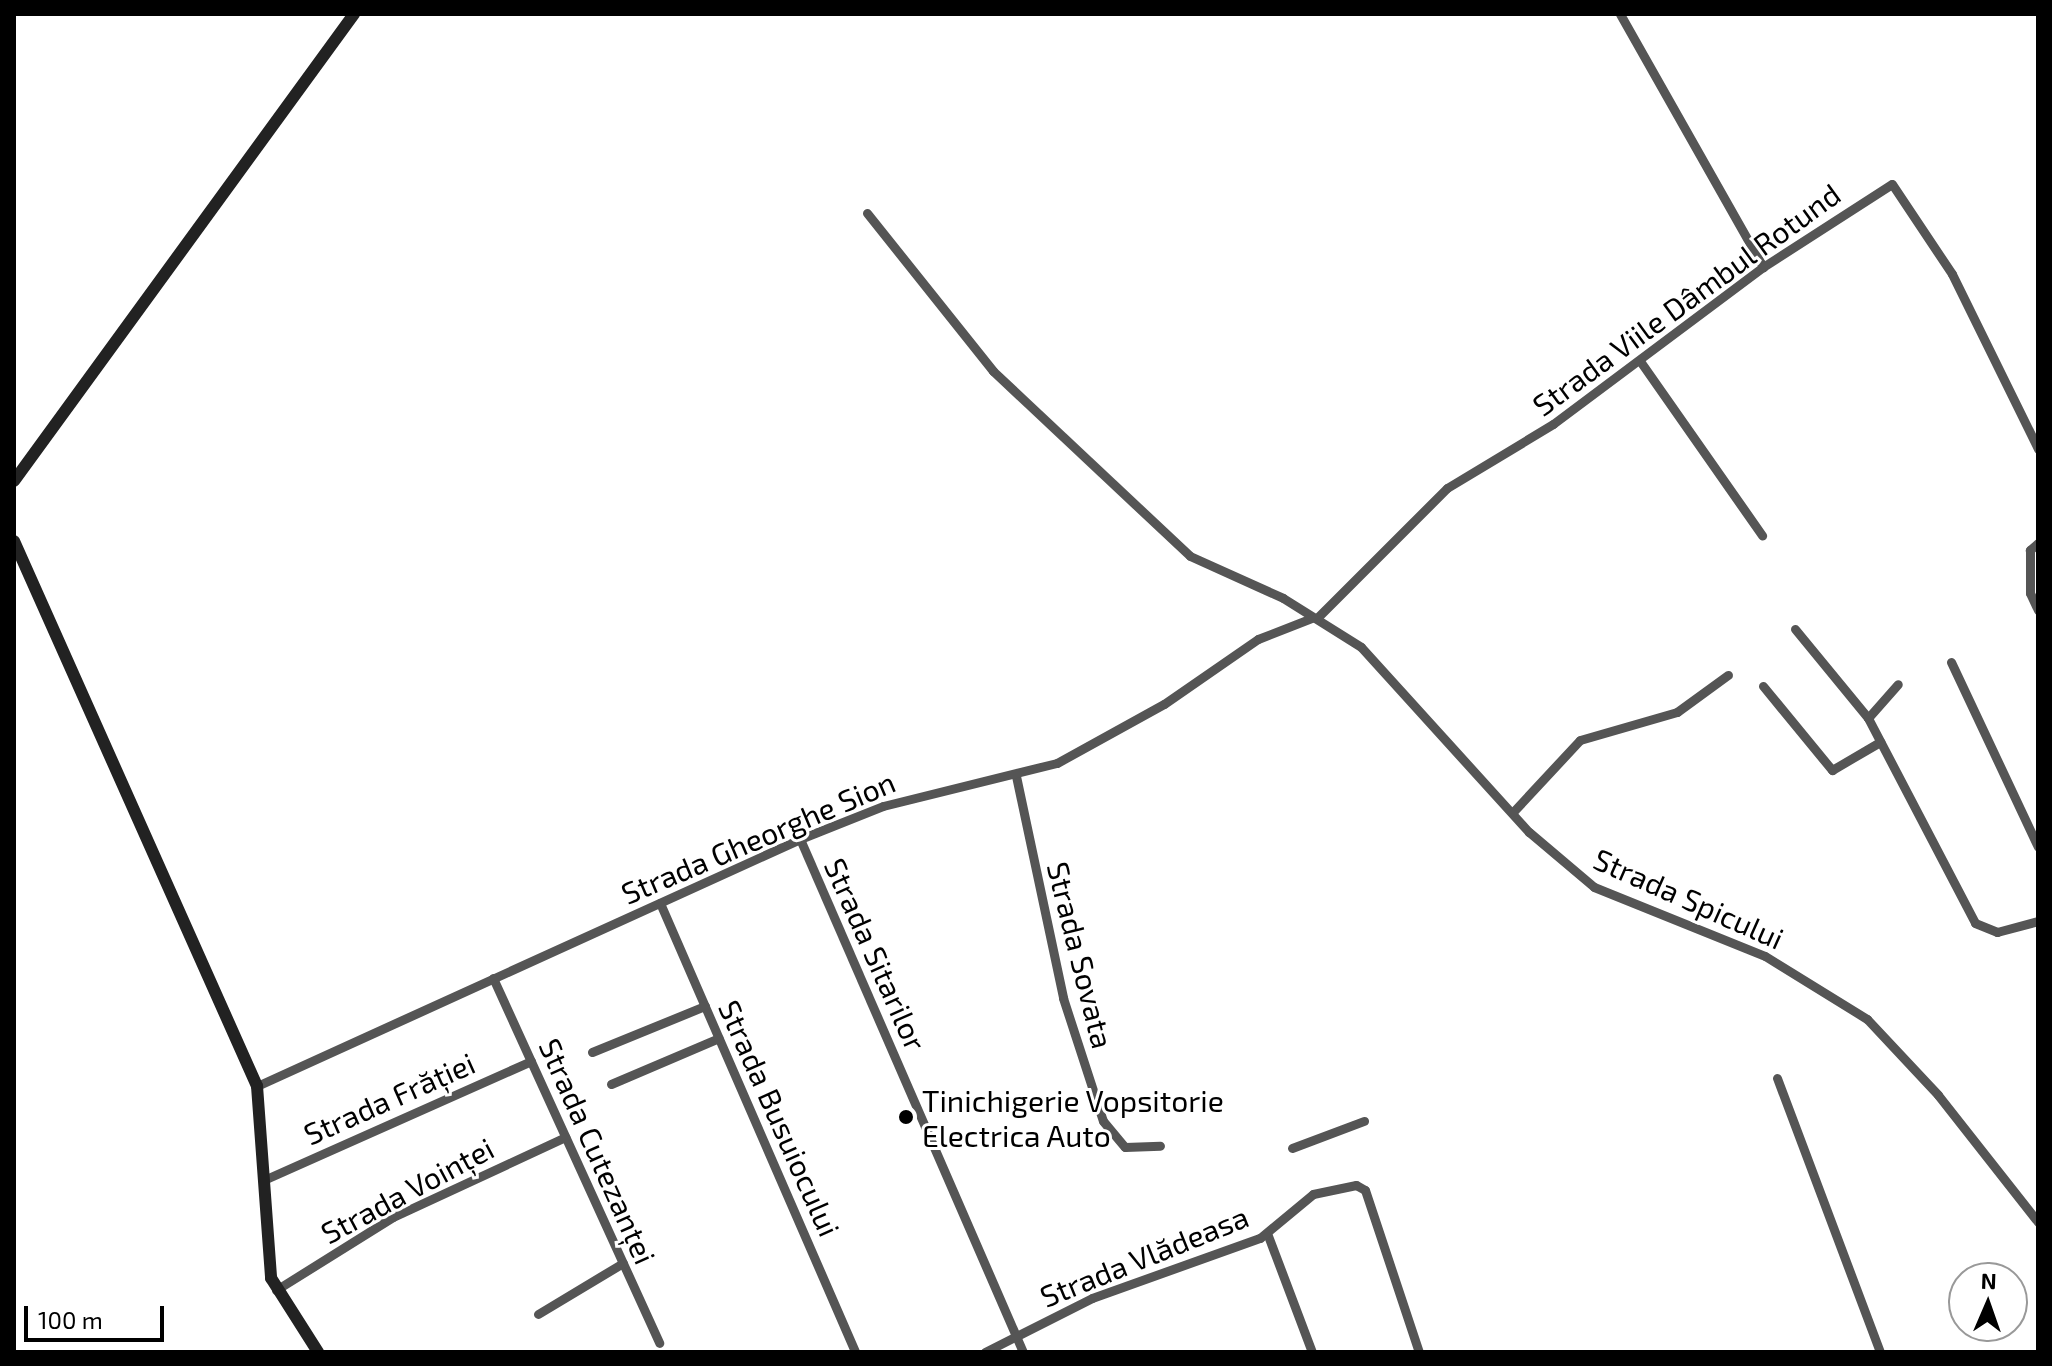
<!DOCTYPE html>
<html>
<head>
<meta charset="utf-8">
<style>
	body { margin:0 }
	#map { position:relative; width:2052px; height:1366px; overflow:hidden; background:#fff; font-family:"Exo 2",sans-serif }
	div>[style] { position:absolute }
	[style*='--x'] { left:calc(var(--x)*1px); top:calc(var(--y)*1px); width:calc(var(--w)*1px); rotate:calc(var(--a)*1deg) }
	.street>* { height:9px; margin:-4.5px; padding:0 4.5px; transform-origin:4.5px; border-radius:4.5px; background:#555 }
	.secondary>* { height:12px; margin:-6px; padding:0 6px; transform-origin:6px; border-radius:6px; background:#222 }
	.dots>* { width:22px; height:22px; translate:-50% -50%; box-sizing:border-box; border:4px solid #fff; border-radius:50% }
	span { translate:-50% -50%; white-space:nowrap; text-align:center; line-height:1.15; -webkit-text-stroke:6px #fff; paint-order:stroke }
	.street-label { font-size:30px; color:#000 }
	.poi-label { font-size:30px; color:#000 }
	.left { translate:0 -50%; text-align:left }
	.frame { position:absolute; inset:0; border:16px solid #000; pointer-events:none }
	.north { position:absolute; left:1948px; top:1262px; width:80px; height:80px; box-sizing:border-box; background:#fff; border:2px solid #999; border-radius:50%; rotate:2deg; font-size:22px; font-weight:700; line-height:32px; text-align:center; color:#000 }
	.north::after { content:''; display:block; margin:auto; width:28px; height:36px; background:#000; clip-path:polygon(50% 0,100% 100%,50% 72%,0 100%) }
	.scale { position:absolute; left:24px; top:1306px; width:140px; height:36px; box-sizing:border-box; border:4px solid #000; border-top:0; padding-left:10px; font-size:24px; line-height:28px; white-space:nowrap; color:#000; -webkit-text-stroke:6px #fff; paint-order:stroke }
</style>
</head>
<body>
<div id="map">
	<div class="street">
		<i style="--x:1620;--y:14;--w:291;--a:60.5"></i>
		<i style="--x:867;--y:213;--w:202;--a:51.4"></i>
		<i style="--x:993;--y:371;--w:270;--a:43.2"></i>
		<i style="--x:1190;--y:556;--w:102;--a:24.3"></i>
		<i style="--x:1283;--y:598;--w:92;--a:32.1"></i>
		<i style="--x:1361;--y:647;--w:250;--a:47.8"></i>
		<i style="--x:1529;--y:832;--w:85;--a:40.2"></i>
		<i style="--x:1594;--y:887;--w:184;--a:22"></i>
		<i style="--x:1765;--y:956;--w:120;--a:31.7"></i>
		<i style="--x:1867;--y:1019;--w:104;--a:46.9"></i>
		<i style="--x:1938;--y:1095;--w:162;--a:51.8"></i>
		<i style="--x:1640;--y:361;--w:213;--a:55"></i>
		<i style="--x:2038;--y:543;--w:11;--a:139"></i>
		<i style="--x:2030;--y:550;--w:43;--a:90"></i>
		<i style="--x:2030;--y:593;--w:19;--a:65"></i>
		<i style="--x:1317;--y:618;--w:184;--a:-45"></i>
		<i style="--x:1447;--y:488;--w:124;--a:-31.1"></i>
		<i style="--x:1553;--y:424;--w:262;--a:-36.8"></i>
		<i style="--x:1763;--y:267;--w:153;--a:-32.8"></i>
		<i style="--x:1892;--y:184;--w:108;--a:56.3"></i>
		<i style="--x:1952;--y:274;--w:195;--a:63.8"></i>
		<i style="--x:1795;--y:629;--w:115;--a:50.6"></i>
		<i style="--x:1868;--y:718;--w:231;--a:62.4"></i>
		<i style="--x:1975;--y:923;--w:24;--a:22"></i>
		<i style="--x:1997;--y:932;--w:42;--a:-15"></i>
		<i style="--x:1951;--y:662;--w:204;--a:64.8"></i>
		<i style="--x:1763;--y:686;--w:109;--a:50.6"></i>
		<i style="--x:1832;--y:770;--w:56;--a:-30.3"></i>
		<i style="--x:1868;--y:718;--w:45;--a:-48.6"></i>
		<i style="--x:1016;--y:776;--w:227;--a:78"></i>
		<i style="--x:1063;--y:998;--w:129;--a:72"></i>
		<i style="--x:1103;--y:1121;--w:34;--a:50"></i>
		<i style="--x:1125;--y:1147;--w:35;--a:-2"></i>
		<i style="--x:1513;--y:812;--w:98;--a:-47.1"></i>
		<i style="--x:1580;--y:740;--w:101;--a:-16.1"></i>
		<i style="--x:1677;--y:712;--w:63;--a:-36"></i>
		<i style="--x:800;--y:839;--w:559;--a:66.51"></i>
		<i style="--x:660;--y:903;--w:490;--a:66.5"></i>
		<i style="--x:493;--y:978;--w:401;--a:65.5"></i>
		<i style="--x:592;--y:1052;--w:122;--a:-22.2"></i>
		<i style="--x:1777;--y:1078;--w:293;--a:69.4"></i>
		<i style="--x:611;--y:1084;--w:117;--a:-23.1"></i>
		<i style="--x:257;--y:1086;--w:597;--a:-24.46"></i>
		<i style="--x:800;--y:839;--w:89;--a:-21.7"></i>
		<i style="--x:883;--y:806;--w:179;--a:-13.9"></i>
		<i style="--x:1057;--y:763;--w:122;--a:-28.9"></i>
		<i style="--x:1164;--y:704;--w:114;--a:-34.7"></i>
		<i style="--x:1258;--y:639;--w:58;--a:-21.3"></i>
		<i style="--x:1292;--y:1148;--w:77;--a:-20.6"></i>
		<i style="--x:266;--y:1179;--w:290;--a:-24"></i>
		<i style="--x:1267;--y:1233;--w:127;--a:69.3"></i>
		<i style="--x:276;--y:1290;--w:138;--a:-32"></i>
		<i style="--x:393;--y:1217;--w:190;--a:-24.9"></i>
		<i style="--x:538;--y:1314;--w:99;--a:-31"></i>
		<i style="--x:985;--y:1352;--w:120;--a:-26.8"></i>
		<i style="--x:1092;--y:1298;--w:178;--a:-19.7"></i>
		<i style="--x:1260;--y:1238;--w:69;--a:-39.7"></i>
		<i style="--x:1313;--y:1194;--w:44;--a:-11.8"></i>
		<i style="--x:1356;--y:1185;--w:10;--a:29"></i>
		<i style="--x:1365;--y:1190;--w:171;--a:71.6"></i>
	</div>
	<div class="secondary">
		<i style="--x:14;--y:481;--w:578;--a:-53.94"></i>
		<i style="--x:14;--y:541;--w:597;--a:65.97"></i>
		<i style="--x:257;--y:1086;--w:193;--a:85.8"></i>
		<i style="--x:271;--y:1278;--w:88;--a:57.6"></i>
	</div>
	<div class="dots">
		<i style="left:906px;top:1117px;background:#000"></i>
	</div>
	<div class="street-label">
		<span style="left:1686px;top:299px;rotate:-36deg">Strada Viile Dâmbul Rotund</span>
		<span style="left:758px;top:837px;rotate:-23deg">Strada Gheorghe Sion</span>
		<span style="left:1689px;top:898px;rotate:24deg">Strada Spicului</span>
		<span style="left:876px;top:954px;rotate:66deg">Strada Sitarilor</span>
		<span style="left:1081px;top:955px;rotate:76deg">Strada Sovata</span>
		<span style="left:389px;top:1098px;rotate:-24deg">Strada Frăției</span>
		<span style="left:780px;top:1118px;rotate:66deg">Strada Busuiocului</span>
		<span style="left:598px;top:1151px;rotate:66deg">Strada Cutezanței</span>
		<span style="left:407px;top:1190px;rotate:-28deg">Strada Voinței</span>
		<span style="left:1144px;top:1256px;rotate:-22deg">Strada Vlădeasa</span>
	</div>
	<div class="poi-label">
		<span class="left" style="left:922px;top:1117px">Tinichigerie Vopsitorie<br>Electrica Auto</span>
	</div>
	<div class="frame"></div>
	<div class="north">N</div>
	<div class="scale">100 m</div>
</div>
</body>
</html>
